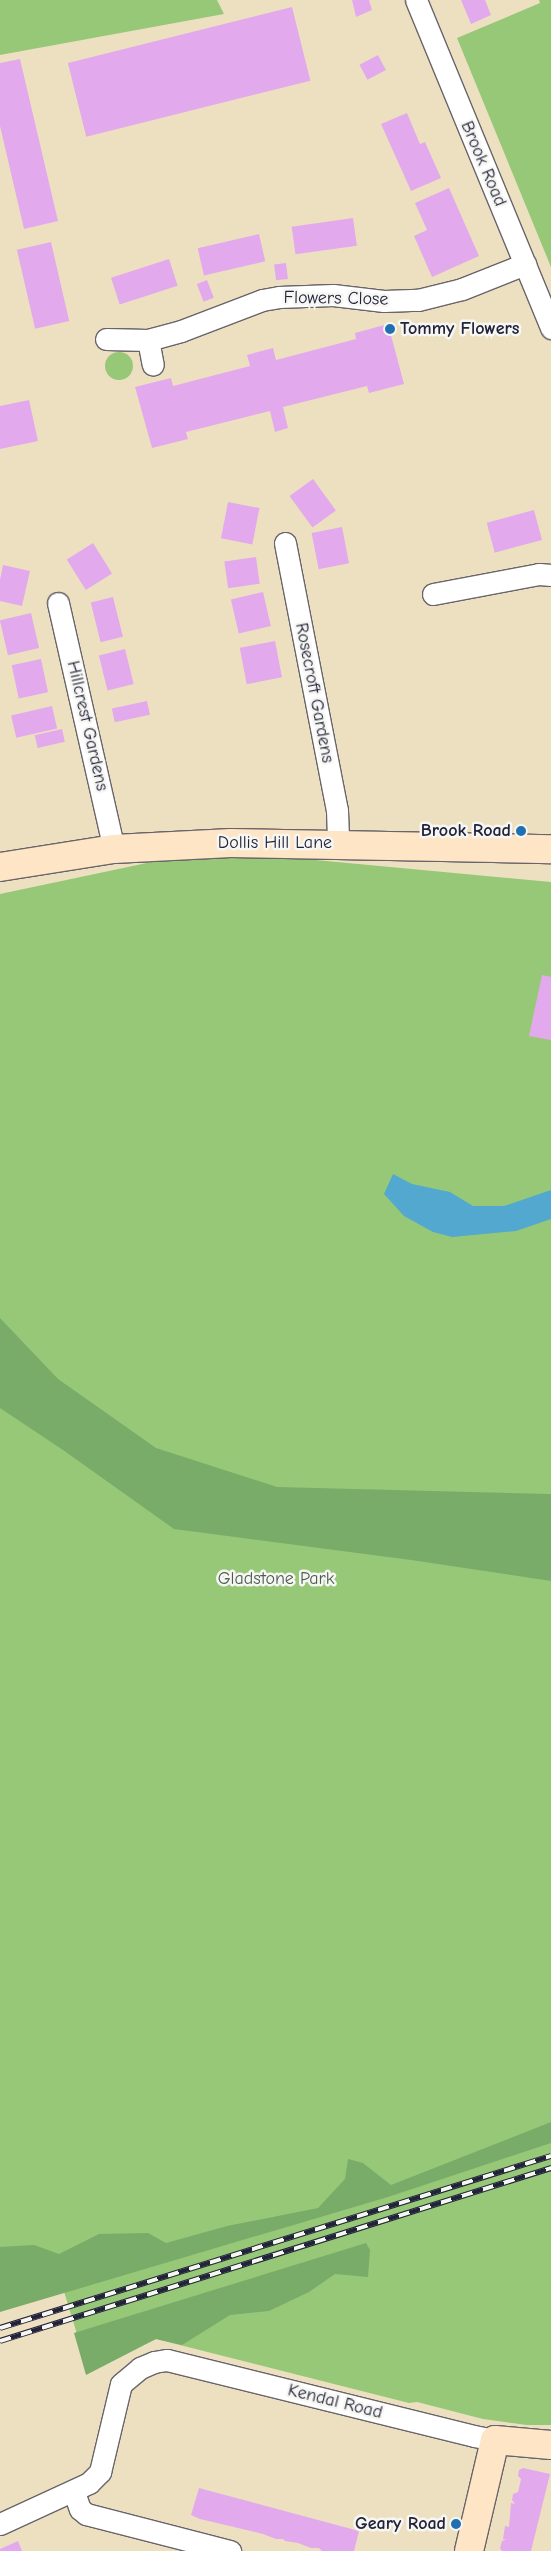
<!DOCTYPE html>
<html>
<head>
<meta charset="utf-8">
<style>
	body { margin:0 }
	#map { position:relative; width:551px; height:2551px; overflow:hidden; background:#ede0c0; font-family:"Comic Neue",sans-serif }
	div>[style] { position:absolute }
	[style*='--x'] { left:calc(var(--x)*1px); top:calc(var(--y)*1px); width:calc(var(--w)*1px); rotate:calc(var(--a)*1deg) }
	.green>* { inset:0; background:#97c878 }
	.round { border-radius:50% }
	.forest>* { inset:0; background:#79ac68 }
	.water>* { inset:0; background:#52a8ce }
	.building>* { inset:0; background:#e2aaec; transform-origin:0 0 }
	.roads { filter:drop-shadow(1px 0 #69646a) drop-shadow(-1px 0 #69646a) drop-shadow(0 1px #69646a) drop-shadow(0 -1px #69646a) }
	.street>* { height:21px; margin:-10.5px; padding:0 10.5px; transform-origin:10.5px; border-radius:10.5px; background:#fff }
	.secondary>* { height:28px; margin:-14px; padding:0 14px; transform-origin:14px; border-radius:14px; background:#fde5c5 }
	.rail>* { height:5.5px; margin-top:-2.75px; transform-origin:0; background:repeating-linear-gradient(90deg,#f6f6f2 0 11px,#22223b 0 22px); box-sizing:border-box; border-block:1px solid #22223b }
	.dots>* { width:14px; height:14px; translate:-50% -50%; box-sizing:border-box; border:2px solid #f6f6f2; border-radius:50% }
	span { translate:-50% -50%; white-space:nowrap; text-align:center; line-height:1.15; -webkit-text-stroke:5px #f6f6f2; paint-order:stroke }
	.street-label { font-size:18px; color:#22223b }
	.poi-label { font-size:18px; color:#22223b; font-weight:700 }
	.left { translate:0 -50%; text-align:left }
	.right { translate:-100% -50%; text-align:right }
	.park-label { font-size:18px; color:#4b5c50 }
</style>
</head>
<body>
<div id="map">
	<div class="green">
		<i style="clip-path:polygon(0 0,217px 0,224px 14px,0 55px)"></i>
		<i style="clip-path:polygon(539px 0,551px 0,551px 267px,457px 38px,540px 3px)"></i>
		<i class="round" style="left:105px;top:352px;width:28px;height:28px"></i>
		<i style="clip-path:polygon(273px 856px,551px 882px,551px 2425px,527px 2425px,483px 2419px,417px 2402px,409px 2403px,156px 2339px,88px 2370px,58px 2272px,0 2275px,0 894px,161px 860px)"></i>
	</div>
	<div class="forest">
		<i style="clip-path:polygon(0 1318px,58px 1379px,156px 1448px,277px 1487px,551px 1494px,551px 1581px,411px 1560px,174px 1529px,63px 1450px,0 1408px)"></i>
		<i style="clip-path:polygon(551px 2122px,551px 2143px,388px 2197px,0 2312px,0 2247px,34px 2245px,59px 2254px,99px 2234px,148px 2233px,166px 2243px,227px 2226px,318px 2208px,345px 2179px,348px 2159px,363px 2163px,391px 2185px)"></i>
		<i style="clip-path:polygon(366px 2243px,370px 2250px,368px 2277px,335px 2274px,309px 2292px,269px 2311px,230px 2315px,182px 2345px,156px 2339px,86px 2375px,74px 2333px)"></i>
	</div>
	<div class="water">
		<i style="clip-path:polygon(393px 1174px,412px 1184px,450px 1192px,473px 1206px,504px 1206px,551px 1190px,551px 1219px,516px 1231px,452px 1237px,433px 1232px,404px 1216px,384px 1194px)"></i>
	</div>
	<div class="building">
		<i style="clip-path:polygon(352px 0,369px 0,372px 10px,356px 17px)"></i>
		<i style="clip-path:polygon(461px 0,485px 0,491px 15px,471px 24px)"></i>
		<i style="left:292px;top:7px;width:76px;height:231px;rotate:76deg"></i>
		<i style="left:378px;top:55px;width:17px;height:21px;rotate:62deg"></i>
		<i style="clip-path:polygon(20px 59px,58px 221px,24px 229px,0 126px,0 63px)"></i>
		<i style="clip-path:polygon(407px 113px,420px 144px,425px 142px,441px 178px,411px 191px,381px 124px)"></i>
		<i style="clip-path:polygon(449px 188px,479px 256px,432px 277px,414px 236px,427px 230px,415px 203px)"></i>
		<i style="left:353px;top:218px;width:28px;height:62px;rotate:82deg"></i>
		<i style="left:259px;top:234px;width:28px;height:63px;rotate:77deg"></i>
		<i style="left:51px;top:242px;width:81px;height:35px;rotate:77deg"></i>
		<i style="left:169px;top:259px;width:28px;height:61px;rotate:72deg"></i>
		<i style="left:286px;top:263px;width:16px;height:12px;rotate:83deg"></i>
		<i style="left:207px;top:280px;width:19px;height:11px;rotate:69deg"></i>
		<i style="clip-path:polygon(388px 324px,404px 384px,369px 393px,367px 386px,283px 407px,288px 428px,275px 432px,270px 411px,186px 432px,188px 439px,152px 448px,135px 387px,171px 378px,173px 386px,250px 366px,247px 355px,273px 348px,276px 360px,356px 339px,355px 333px)"></i>
		<i style="clip-path:polygon(29px 400px,38px 441px,0 449px,0 406px)"></i>
		<i style="left:313px;top:479px;width:39px;height:29px;rotate:54deg"></i>
		<i style="left:228px;top:502px;width:32px;height:37px;rotate:11deg"></i>
		<i style="left:534px;top:510px;width:31px;height:49px;rotate:75deg"></i>
		<i style="left:342px;top:527px;width:37px;height:31px;rotate:79deg"></i>
		<i style="left:93px;top:543px;width:36px;height:31px;rotate:58deg"></i>
		<i style="left:256px;top:557px;width:27px;height:32px;rotate:82deg"></i>
		<i style="clip-path:polygon(3px 565px,30px 571px,22px 606px,0 601px,0 580px)"></i>
		<i style="left:263px;top:592px;width:35px;height:33px;rotate:77deg"></i>
		<i style="left:113px;top:597px;width:41px;height:23px;rotate:76deg"></i>
		<i style="left:31px;top:613px;width:36px;height:32px;rotate:77deg"></i>
		<i style="left:275px;top:641px;width:37px;height:36px;rotate:79deg"></i>
		<i style="left:125px;top:649px;width:36px;height:27px;rotate:76deg"></i>
		<i style="left:41px;top:659px;width:34px;height:30px;rotate:78deg"></i>
		<i style="left:147px;top:701px;width:14px;height:36px;rotate:78deg"></i>
		<i style="left:52px;top:706px;width:23px;height:42px;rotate:77deg"></i>
		<i style="left:62px;top:729px;width:13px;height:28px;rotate:77deg"></i>
		<i style="clip-path:polygon(542px 975px,551px 977px,551px 1040px,529px 1036px)"></i>
		<i style="clip-path:polygon(523px 2468px,550px 2474px,531px 2551px,502px 2551px,500px 2548px,502px 2541px,506px 2539px,503px 2539px,505px 2526px,509px 2527px,511px 2503px,515px 2504px,512px 2500px,513px 2494px,518px 2492px,521px 2479px,518px 2476px,519px 2470px)"></i>
		<i style="clip-path:polygon(199px 2488px,359px 2531px,354px 2551px,322px 2551px,319px 2548px,311px 2548px,298px 2543px,285px 2541px,283px 2539px,276px 2539px,263px 2534px,200px 2519px,191px 2515px)"></i>
		<i style="clip-path:polygon(18px 2541px,22px 2551px,0 2551px,0 2549px)"></i>
	</div>
	<div class="roads">
		<div class="street">
			<i style="--x:416;--y:0;--w:355;--a:67.6"></i>
			<i style="--x:106;--y:339;--w:42;--a:1.4"></i>
			<i style="--x:148;--y:340;--w:34;--a:-15"></i>
			<i style="--x:181;--y:331;--w:87;--a:-20.9"></i>
			<i style="--x:262;--y:300;--w:17;--a:-10"></i>
			<i style="--x:279;--y:297;--w:54;--a:-2.1"></i>
			<i style="--x:333;--y:295;--w:51;--a:6.7"></i>
			<i style="--x:384;--y:301;--w:34;--a:-2"></i>
			<i style="--x:418;--y:300;--w:45;--a:-14"></i>
			<i style="--x:462;--y:289;--w:68;--a:-21.6"></i>
			<i style="--x:148;--y:340;--w:25;--a:79"></i>
			<i style="--x:285;--y:543;--w:272;--a:79"></i>
			<i style="--x:337;--y:810;--w:33;--a:88"></i>
			<i style="--x:433;--y:594;--w:108;--a:-10.7"></i>
			<i style="--x:539;--y:574;--w:12;--a:5"></i>
			<i style="--x:58;--y:603;--w:252;--a:77.2"></i>
			<i style="--x:74;--y:2492;--w:18;--a:71"></i>
			<i style="--x:80;--y:2509;--w:8;--a:40"></i>
			<i style="--x:86;--y:2514;--w:149;--a:14.4"></i>
			<i style="--x:0;--y:2524;--w:98;--a:-24.7"></i>
			<i style="--x:89;--y:2483;--w:16;--a:-45"></i>
			<i style="--x:100;--y:2472;--w:90;--a:-76.6"></i>
			<i style="--x:121;--y:2384;--w:25;--a:-40"></i>
			<i style="--x:140;--y:2368;--w:15;--a:-23"></i>
			<i style="--x:154;--y:2362;--w:13;--a:-9"></i>
			<i style="--x:167;--y:2360;--w:316;--a:13.9"></i>
			<i style="--x:474;--y:2436;--w:21;--a:11"></i>
		</div>
		<div class="secondary">
			<i style="--x:0;--y:867;--w:115;--a:-9"></i>
			<i style="--x:114;--y:849;--w:117;--a:-2.9"></i>
			<i style="--x:231;--y:843;--w:320;--a:1.1"></i>
			<i style="--x:469;--y:2551;--w:114;--a:-76.8"></i>
			<i style="--x:495;--y:2440;--w:56;--a:5.1"></i>
		</div>
	</div>
	<div class="rail">
		<i style="--x:0;--y:2328;--w:577;--a:-17.34"></i>
		<i style="--x:0;--y:2341;--w:578;--a:-17.43"></i>
	</div>
	<div class="dots">
		<i style="left:390px;top:329px;background:#1f6fb2"></i>
		<i style="left:521px;top:831px;background:#1f6fb2"></i>
		<i style="left:456px;top:2524px;background:#1f6fb2"></i>
	</div>
	<div class="street-label">
		<span style="left:483px;top:164px;rotate:67deg">Brook Road</span>
		<span style="left:336px;top:299px;rotate:1deg">Flowers Close</span>
		<span style="left:314px;top:693px;rotate:79deg">Rosecroft Gardens</span>
		<span style="left:87px;top:726px;rotate:77deg">Hillcrest Gardens</span>
		<span style="left:275px;top:843px">Dollis Hill Lane</span>
		<span style="left:335px;top:2402px;rotate:14deg">Kendal Road</span>
	</div>
	<div class="poi-label">
		<span class="left" style="left:400px;top:329px">Tommy Flowers</span>
		<span class="right" style="left:511px;top:831px">Brook Road</span>
		<span class="right" style="left:446px;top:2524px">Geary Road</span>
	</div>
	<div class="park-label">
		<span style="left:276px;top:1579px">Gladstone Park</span>
	</div>
</div>
</body>
</html>
